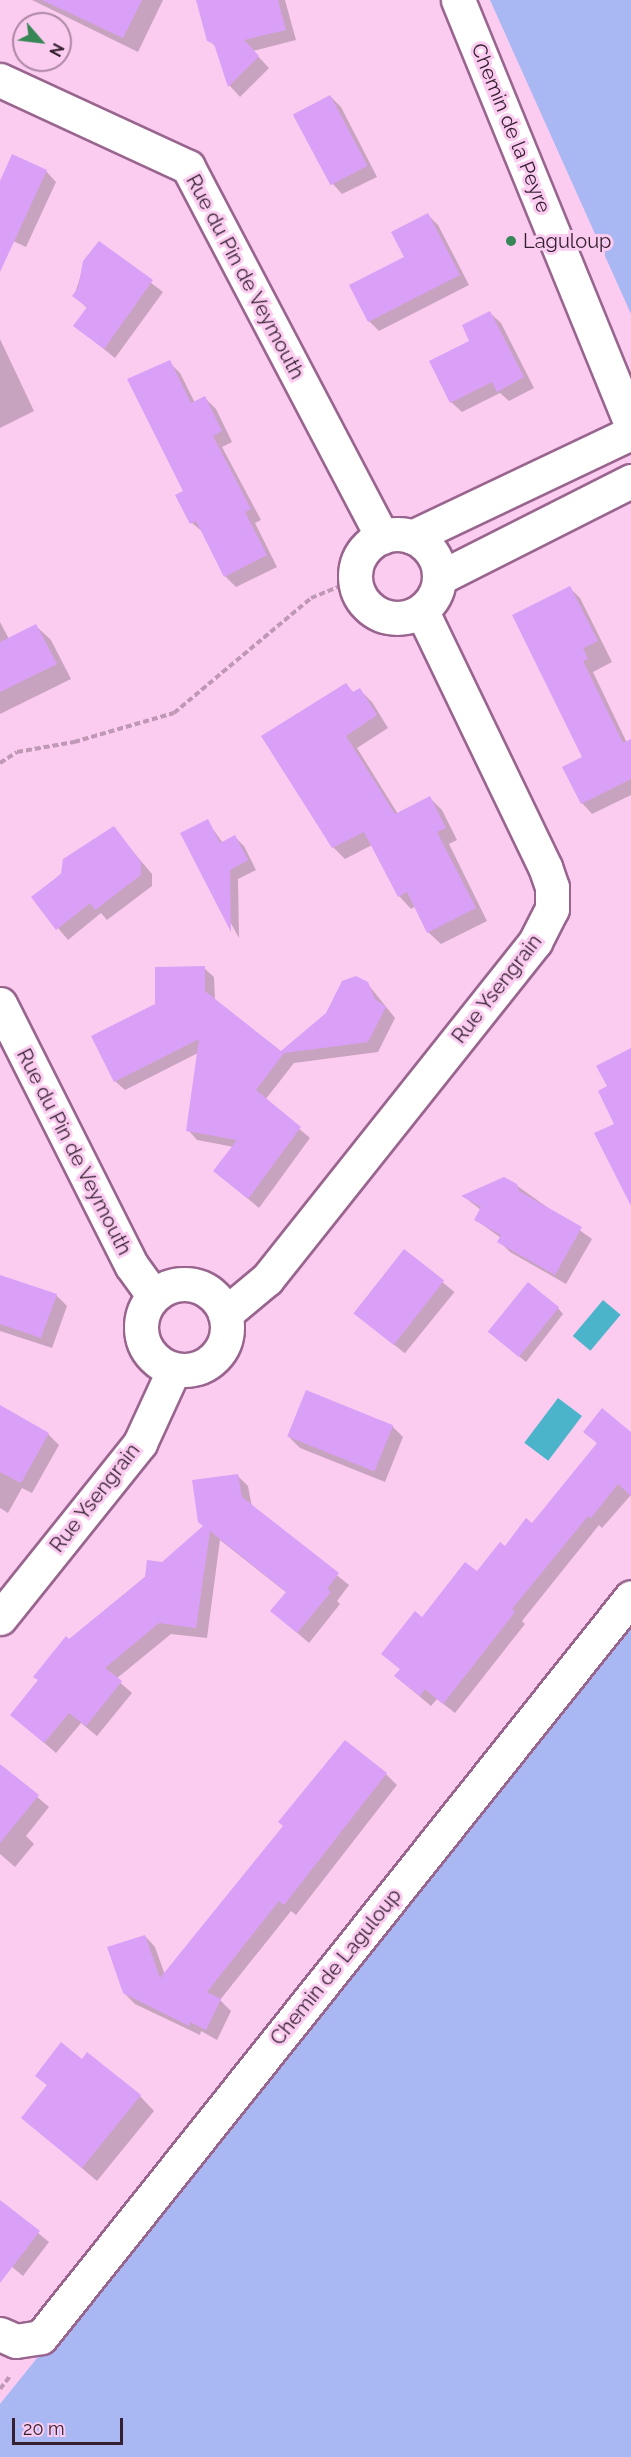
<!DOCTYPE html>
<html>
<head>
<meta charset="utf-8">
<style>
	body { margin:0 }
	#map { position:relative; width:631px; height:2457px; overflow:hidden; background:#fbccf0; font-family:Raleway,sans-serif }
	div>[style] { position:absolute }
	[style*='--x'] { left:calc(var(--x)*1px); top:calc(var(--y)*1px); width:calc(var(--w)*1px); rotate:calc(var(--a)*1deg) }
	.green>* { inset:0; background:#a9b7f3 }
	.water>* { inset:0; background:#4bb4ca; transform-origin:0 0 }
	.shadow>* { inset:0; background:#0003; transform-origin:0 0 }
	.building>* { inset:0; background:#daa0f7; transform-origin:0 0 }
	.path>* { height:4px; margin-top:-2px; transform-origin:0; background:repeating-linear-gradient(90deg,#bf98b6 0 6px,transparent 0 9px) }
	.roads { filter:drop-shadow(2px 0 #99658f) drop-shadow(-2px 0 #99658f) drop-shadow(0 2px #99658f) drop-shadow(0 -2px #99658f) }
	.minor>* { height:33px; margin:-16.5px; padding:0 16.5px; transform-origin:16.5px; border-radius:16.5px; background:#fff }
	.minor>.ring { margin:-16.5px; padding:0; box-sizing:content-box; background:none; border:33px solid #fff; border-radius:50% }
	.dots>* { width:16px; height:16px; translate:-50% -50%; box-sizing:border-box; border:3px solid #fbccf0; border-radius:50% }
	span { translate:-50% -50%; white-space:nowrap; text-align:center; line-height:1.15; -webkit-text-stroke:6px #fbccf0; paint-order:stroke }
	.street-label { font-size:20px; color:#352031 }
	.poi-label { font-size:20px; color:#352031 }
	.left { translate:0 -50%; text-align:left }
	.north { position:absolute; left:12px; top:12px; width:60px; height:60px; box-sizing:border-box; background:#fbccf0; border:2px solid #ac87a4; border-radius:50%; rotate:118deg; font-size:16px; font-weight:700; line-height:24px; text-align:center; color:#352031 }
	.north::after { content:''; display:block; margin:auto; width:21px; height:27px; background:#368656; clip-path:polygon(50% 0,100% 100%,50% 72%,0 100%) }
	.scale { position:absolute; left:12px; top:2418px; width:111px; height:27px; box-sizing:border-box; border:3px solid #352031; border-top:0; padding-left:8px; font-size:18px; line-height:21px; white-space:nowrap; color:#352031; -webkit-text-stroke:4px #fbccf0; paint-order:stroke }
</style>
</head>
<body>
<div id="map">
	<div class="green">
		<i style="clip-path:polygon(490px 0,631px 0,631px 314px)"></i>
		<i style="clip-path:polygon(631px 1621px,631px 2457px,0 2457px,0 2404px)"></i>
	</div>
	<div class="water">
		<i style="left:603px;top:1300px;width:23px;height:47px;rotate:40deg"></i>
		<i style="left:558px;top:1398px;width:30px;height:56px;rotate:37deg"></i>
	</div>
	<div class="shadow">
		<i style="clip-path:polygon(32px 0,163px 0,138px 52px)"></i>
		<i style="clip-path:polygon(200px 0,285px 0,296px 40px,253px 51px,269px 68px,240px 97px,230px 86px,217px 48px,209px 40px)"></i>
		<i style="clip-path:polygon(330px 96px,341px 107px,377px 177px,342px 194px,332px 183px,294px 114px)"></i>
		<i style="clip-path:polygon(46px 171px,56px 182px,26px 247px,0 235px,0 182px)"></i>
		<i style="clip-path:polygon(428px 215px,438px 225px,469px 285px,379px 331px,369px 321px)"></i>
		<i style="clip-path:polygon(99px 243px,163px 292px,115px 358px,75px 326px,88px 309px,74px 296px,86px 260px)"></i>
		<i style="clip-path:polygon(490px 313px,501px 323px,534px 388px,509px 401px,500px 393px,462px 412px,451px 402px,471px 342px)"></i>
		<i style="clip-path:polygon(0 339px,34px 411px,0 428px)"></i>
		<i style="clip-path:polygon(169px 362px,180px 373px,195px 403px,205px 398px,216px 409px,232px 442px,222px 447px,261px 520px,255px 523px,277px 567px,236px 587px,225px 576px,204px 533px,192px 523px)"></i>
		<i style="clip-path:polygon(570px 588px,580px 598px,612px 662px,593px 672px,627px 743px,631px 741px,631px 795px,592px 814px,582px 803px,584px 758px)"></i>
		<i style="clip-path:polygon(0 622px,9px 639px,36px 626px,51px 640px,71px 679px,0 714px)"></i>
		<i style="clip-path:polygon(346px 685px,354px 693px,360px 690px,372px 702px,388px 728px,357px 748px,398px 814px,430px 798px,442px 810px,457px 840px,449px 844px,487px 921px,441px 944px,428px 932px,416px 906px,411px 909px,399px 896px,372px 845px,345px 859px,333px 847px)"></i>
		<i style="clip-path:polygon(207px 821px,223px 843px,235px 837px,244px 846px,256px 870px,238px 879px,239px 938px,182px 834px)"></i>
		<i style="clip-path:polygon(113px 828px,152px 874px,152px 886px,107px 920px,101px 913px,68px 940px,33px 898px)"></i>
		<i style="clip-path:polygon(204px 968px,214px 977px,215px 1000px,281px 1053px,367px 983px,395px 1018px,378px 1052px,294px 1063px,265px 1100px,310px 1138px,259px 1208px,215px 1171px,234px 1147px,197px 1140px,188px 1130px,198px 1053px,125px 1090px,115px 1081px,156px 1005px)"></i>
		<i style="clip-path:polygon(516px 1185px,592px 1239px,566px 1284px,510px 1252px,499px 1241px,501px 1238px,476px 1220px,481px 1210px,463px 1196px)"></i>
		<i style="left:404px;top:1251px;width:65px;height:79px;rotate:39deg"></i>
		<i style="clip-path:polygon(0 1277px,56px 1295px,67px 1306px,52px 1348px,0 1331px)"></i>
		<i style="clip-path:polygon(558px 1308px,563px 1314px,526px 1362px,496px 1337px)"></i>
		<i style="clip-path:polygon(0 1416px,48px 1434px,59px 1445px,32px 1493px,22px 1488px,8px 1513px,0 1508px)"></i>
		<i style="clip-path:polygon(392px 1426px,403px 1437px,385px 1482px,300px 1448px,289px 1437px)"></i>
		<i style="clip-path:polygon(631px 1443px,631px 1495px,602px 1528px,599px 1525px,522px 1621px,525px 1624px,455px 1713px,437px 1699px,431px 1706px,407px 1686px,397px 1676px,401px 1670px,383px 1654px)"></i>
		<i style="clip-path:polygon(237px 1475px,248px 1486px,252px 1507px,349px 1585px,337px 1601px,340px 1604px,309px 1643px,272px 1611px,287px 1593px,220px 1540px,207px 1638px,171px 1634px,116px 1679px,132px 1693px,97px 1736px,81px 1723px,56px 1753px,12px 1715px,69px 1640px,205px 1527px)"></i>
		<i style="clip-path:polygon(8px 1772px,49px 1807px,26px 1836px,34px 1844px,15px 1867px,0 1854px,0 1782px)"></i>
		<i style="clip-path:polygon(386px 1774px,397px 1785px,296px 1915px,291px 1911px,220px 2000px,231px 2011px,217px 2040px,201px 2031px,200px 2035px,135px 2004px,124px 1993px,145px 1936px,155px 1947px,165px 1975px)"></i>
		<i style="clip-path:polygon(82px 2061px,140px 2096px,154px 2111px,97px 2181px,23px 2118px,48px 2086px,37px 2075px)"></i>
		<i style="clip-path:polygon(0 2202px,49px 2242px,23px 2276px,0 2257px)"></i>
	</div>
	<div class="building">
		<i style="clip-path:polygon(42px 0,142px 0,123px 38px)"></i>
		<i style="clip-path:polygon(196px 0,278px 0,286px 30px,244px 40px,259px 56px,228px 87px,214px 44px,207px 41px)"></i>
		<i style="left:330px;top:95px;width:80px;height:42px;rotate:62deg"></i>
		<i style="clip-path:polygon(12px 154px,47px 170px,0 272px,0 181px)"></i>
		<i style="clip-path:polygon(428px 213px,460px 275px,368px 322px,349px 285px,404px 257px,391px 232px)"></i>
		<i style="clip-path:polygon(99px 241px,153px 280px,104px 349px,73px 326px,87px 307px,72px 296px,78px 288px,83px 261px)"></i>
		<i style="clip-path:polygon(490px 311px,524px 377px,497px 392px,492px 382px,450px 403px,429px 361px,469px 341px,462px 325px)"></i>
		<i style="clip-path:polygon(170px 360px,191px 403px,205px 396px,222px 431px,213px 436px,251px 509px,245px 512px,267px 555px,224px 577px,196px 521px,190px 524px,175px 495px,183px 491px,127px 379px)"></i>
		<i style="clip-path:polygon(570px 586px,598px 641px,583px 648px,588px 659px,583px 661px,623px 743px,631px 739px,631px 779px,581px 804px,562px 767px,582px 757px,512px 615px)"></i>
		<i style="clip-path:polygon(36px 624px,57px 664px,0 692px,0 642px)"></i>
		<i style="clip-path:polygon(346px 683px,353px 692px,360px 688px,377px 715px,346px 736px,395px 814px,430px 796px,446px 828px,437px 832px,476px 908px,427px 933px,407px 892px,398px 897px,364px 832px,332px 848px,261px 736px)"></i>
		<i style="clip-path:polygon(208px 819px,220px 843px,235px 835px,248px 860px,230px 870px,231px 932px,180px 833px)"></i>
		<i style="clip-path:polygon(114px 826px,141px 862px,141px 875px,95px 910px,90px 903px,56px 930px,31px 897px,61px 874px,63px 859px)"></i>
		<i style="clip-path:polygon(205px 966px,205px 991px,281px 1051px,326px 1013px,342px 981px,356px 976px,368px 982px,375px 999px,386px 1007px,368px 1042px,284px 1053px,256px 1090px,301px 1127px,248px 1199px,213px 1171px,237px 1140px,186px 1131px,199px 1039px,114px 1082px,91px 1036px,155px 1004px,155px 967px)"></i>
		<i style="clip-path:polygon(631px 1048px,631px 1206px,594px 1133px,614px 1124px,598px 1091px,607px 1086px,596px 1066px)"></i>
		<i style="clip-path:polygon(504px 1177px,517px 1184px,519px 1191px,582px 1227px,555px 1275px,497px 1242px,501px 1235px,474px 1220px,481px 1207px,461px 1196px)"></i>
		<i style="left:404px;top:1249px;width:51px;height:82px;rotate:38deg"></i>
		<i style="clip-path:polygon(0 1275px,57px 1294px,41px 1338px,0 1324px)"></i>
		<i style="left:528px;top:1282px;width:40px;height:64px;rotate:39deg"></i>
		<i style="left:306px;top:1390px;width:94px;height:50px;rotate:22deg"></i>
		<i style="clip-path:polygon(0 1405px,49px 1433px,21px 1483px,0 1472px)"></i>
		<i style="clip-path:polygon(602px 1408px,631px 1432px,631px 1496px,618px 1484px,591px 1518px,588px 1516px,512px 1609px,515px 1612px,443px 1704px,425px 1689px,420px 1696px,394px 1676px,400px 1669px,381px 1654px,415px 1611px,422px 1617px,465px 1562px,477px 1571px,500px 1542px,505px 1546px,526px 1518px,532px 1523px,597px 1443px,583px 1432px)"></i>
		<i style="clip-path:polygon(238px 1474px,242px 1497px,339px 1573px,327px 1589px,331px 1592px,297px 1633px,270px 1611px,286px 1592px,210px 1531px,196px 1628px,159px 1623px,105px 1668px,122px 1681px,86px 1726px,69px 1713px,44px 1743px,10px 1715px,38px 1680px,33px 1677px,66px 1636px,69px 1639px,145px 1577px,147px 1560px,162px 1562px,203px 1526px,198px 1522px,192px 1480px)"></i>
		<i style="clip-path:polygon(345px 1740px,387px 1773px,284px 1905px,279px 1901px,207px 1992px,221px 1999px,206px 2030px,190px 2022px,189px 2026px,123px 1993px,107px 1947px,145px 1935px,160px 1978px,283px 1826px,278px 1822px)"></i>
		<i style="clip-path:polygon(0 1764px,39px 1795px,0 1843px)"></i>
		<i style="clip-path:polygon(61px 2042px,82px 2059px,87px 2052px,141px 2095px,82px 2168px,21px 2118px,47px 2085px,35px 2076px)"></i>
		<i style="clip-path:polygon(0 2200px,40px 2231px,0 2283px)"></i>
	</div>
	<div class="path">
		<i style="--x:0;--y:763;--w:20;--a:-33"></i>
		<i style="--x:17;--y:752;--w:58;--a:-10"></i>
		<i style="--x:74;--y:742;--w:104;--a:-16.2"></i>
		<i style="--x:174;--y:713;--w:179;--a:-40"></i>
		<i style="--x:311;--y:598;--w:48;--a:-22.2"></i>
		<i style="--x:0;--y:2389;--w:18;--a:-52"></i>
	</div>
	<div class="roads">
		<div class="minor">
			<i style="--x:458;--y:0;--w:457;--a:67.8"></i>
			<i style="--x:0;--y:80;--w:207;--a:24.8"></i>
			<i style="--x:188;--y:167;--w:418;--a:62.3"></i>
			<i class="ring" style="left:355px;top:534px;width:51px;height:51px"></i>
			<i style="--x:412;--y:537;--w:242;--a:-25.4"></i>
			<i style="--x:439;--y:578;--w:215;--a:-26.8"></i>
			<i style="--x:0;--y:1004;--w:293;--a:63.3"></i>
			<i style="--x:132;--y:1266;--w:37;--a:54"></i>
			<i class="ring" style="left:141px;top:1284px;width:53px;height:53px"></i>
			<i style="--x:225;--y:1314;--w:55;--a:-39.8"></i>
			<i style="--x:267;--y:1279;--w:431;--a:-51.5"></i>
			<i style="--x:535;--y:942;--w:37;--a:-63"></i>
			<i style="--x:552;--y:909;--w:22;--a:-90"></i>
			<i style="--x:552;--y:887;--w:21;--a:-109"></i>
			<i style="--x:545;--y:867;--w:284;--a:-115.7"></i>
			<i style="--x:0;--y:1618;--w:224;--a:-51.3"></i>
			<i style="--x:140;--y:1443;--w:81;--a:-65.3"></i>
			<i style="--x:0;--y:2334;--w:17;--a:24"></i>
			<i style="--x:16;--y:2341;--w:25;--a:-9"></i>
			<i style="--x:41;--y:2337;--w:946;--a:-51.43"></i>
		</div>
	</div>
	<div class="dots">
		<i style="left:511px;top:241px;background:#368656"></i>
	</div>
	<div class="street-label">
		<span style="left:511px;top:128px;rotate:68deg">Chemin de la Peyre</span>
		<span style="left:245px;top:277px;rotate:62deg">Rue du Pin de Veymouth</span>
		<span style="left:497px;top:989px;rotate:-52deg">Rue Ysengrain</span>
		<span style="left:74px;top:1152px;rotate:63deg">Rue du Pin de Veymouth</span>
		<span style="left:95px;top:1498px;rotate:-52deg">Rue Ysengrain</span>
		<span style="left:336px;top:1967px;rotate:-51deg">Chemin de Laguloup</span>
	</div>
	<div class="poi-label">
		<span class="left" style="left:523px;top:241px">Laguloup</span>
	</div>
	<div class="north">N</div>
	<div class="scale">20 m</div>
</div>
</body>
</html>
